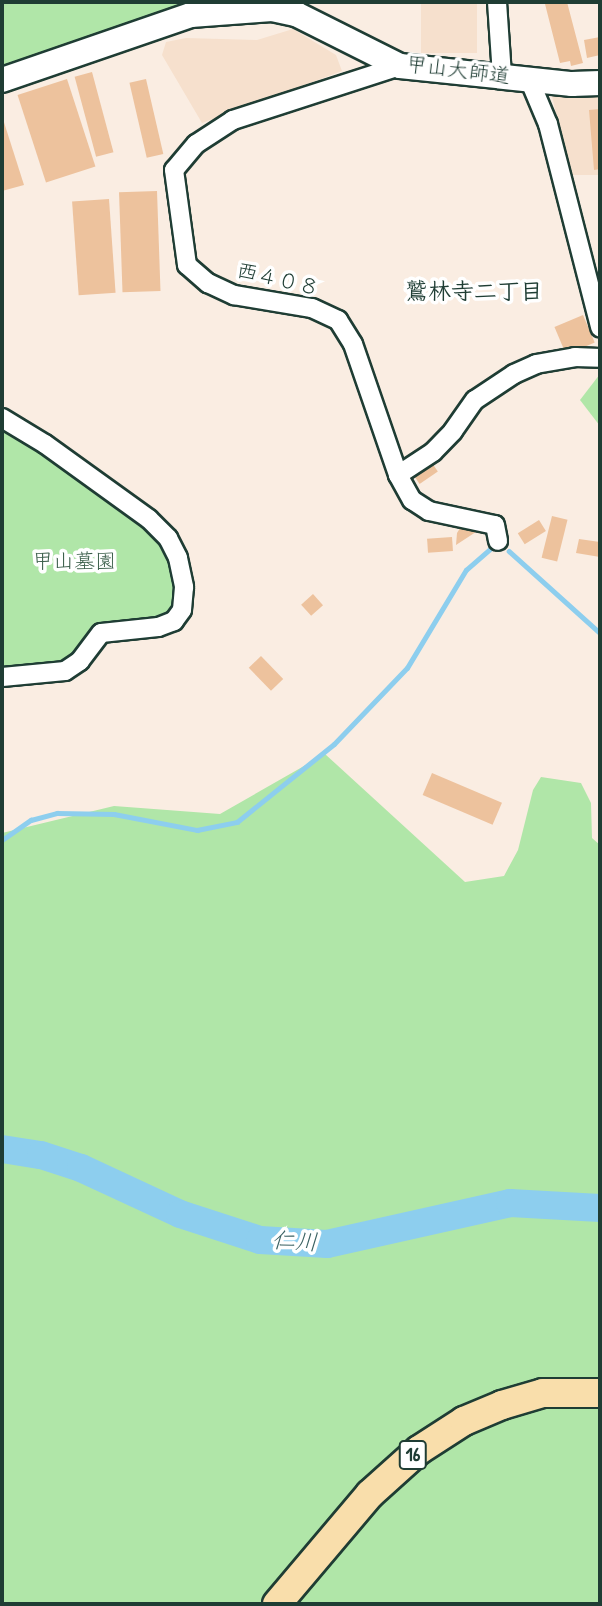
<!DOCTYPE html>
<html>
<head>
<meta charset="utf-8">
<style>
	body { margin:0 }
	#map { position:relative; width:602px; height:1606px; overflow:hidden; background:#faede2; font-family:"Patrick Hand","Klee One",sans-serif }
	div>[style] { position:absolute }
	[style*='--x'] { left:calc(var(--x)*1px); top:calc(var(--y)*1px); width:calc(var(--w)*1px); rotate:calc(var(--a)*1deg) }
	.built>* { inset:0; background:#f6e0cd; transform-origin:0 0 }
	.green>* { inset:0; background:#b0e6a8 }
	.stream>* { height:4.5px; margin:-2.25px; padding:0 2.25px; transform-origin:2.25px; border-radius:2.25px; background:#8dceee }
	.river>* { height:28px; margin:-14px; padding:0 14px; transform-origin:14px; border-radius:14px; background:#8dceee }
	.building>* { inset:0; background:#edc29d; transform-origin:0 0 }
	.roads { filter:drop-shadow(2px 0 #1f3d34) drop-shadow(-2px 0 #1f3d34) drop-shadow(0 2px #1f3d34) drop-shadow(0 -2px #1f3d34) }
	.street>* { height:18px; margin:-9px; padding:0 9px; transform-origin:9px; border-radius:9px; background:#fff }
	.secondary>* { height:24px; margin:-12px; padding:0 12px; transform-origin:12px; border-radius:12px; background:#fff }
	.primary>* { height:28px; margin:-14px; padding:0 14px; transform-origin:14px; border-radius:14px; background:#f9deab }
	span { translate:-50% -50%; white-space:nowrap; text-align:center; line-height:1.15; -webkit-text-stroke:7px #fff; paint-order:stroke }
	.shield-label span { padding:2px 5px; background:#fff; border:2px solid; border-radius:5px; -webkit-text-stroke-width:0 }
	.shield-label { font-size:19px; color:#1f3d34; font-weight:700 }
	.street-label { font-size:21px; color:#1f3d34 }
	.park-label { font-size:21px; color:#3c5f4b }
	.neighbourhood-label { font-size:23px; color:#1f3d34; font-weight:700 }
	.water-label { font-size:23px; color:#3a6162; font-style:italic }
	.frame { position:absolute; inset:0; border:4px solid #1f3d34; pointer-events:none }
</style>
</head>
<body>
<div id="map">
	<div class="built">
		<i style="left:421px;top:2px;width:56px;height:51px"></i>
		<i style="clip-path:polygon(293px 29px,336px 55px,342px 71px,202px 123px,162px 55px,166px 42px,186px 38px,257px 40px)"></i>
		<i style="clip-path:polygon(552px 96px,600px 97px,600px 175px,570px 175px)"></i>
	</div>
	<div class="green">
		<i style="clip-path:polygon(2px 2px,191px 2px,151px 19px,2px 69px)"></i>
		<i style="clip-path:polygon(600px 374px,600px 426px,580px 400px)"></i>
		<i style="clip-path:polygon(2px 425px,145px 522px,162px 541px,172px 560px,179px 587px,176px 608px,170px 617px,100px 627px,75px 657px,63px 665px,2px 671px)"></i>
		<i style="clip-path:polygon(325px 754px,465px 882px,504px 876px,518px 850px,533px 790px,541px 777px,581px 783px,591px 803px,592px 838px,600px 845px,600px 1604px,2px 1604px,2px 833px,114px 806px,220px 814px)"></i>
	</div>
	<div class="stream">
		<i style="--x:509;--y:551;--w:122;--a:42"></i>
		<i style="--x:2;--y:840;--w:35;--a:-35"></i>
		<i style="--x:31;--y:820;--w:27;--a:-15"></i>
		<i style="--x:57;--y:813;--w:57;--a:1"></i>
		<i style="--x:114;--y:814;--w:85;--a:10.9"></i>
		<i style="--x:197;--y:830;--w:41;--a:-11.3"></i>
		<i style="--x:237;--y:822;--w:124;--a:-38.8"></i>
		<i style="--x:334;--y:744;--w:105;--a:-46.2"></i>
		<i style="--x:407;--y:668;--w:114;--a:-59"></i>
		<i style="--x:466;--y:570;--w:33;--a:-41"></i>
	</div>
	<div class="river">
		<i style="--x:2;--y:1149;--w:39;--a:9"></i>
		<i style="--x:41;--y:1155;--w:42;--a:18"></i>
		<i style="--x:81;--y:1168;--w:109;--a:24.9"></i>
		<i style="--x:180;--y:1214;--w:84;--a:18"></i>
		<i style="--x:260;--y:1240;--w:67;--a:3.4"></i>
		<i style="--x:327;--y:1244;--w:188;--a:-12.6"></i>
		<i style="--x:510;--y:1203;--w:90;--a:3.2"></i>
	</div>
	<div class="building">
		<i style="clip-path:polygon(555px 2px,567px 2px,583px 63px,571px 66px,570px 61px,560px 63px,545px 4px)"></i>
		<i style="clip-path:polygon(600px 37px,600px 55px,587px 58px,584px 40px)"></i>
		<i style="left:92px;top:72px;width:83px;height:18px;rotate:75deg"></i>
		<i style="left:67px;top:79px;width:92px;height:52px;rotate:72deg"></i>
		<i style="left:146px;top:79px;width:77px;height:17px;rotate:77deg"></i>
		<i style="clip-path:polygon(600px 109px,600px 169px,594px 170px,589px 110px)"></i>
		<i style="clip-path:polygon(2px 116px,24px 185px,2px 191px)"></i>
		<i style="left:157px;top:191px;width:100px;height:38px;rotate:88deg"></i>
		<i style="left:109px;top:199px;width:94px;height:37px;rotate:86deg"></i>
		<i style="left:583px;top:315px;width:30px;height:31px;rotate:67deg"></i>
		<i style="left:430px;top:460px;width:14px;height:22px;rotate:56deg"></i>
		<i style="left:552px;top:516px;width:16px;height:43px;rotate:14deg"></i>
		<i style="left:539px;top:520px;width:13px;height:25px;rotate:58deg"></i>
		<i style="clip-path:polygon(462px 525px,482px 528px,456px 545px,457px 533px)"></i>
		<i style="left:452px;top:537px;width:14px;height:25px;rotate:86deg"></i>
		<i style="clip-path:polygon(579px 539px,600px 542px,600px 557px,576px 553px)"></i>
		<i style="left:313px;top:594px;width:15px;height:16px;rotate:48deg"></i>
		<i style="left:261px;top:656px;width:32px;height:17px;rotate:46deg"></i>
		<i style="left:432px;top:773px;width:76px;height:24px;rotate:23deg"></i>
	</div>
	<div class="roads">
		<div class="street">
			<i style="--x:497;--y:2;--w:74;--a:86.1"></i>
			<i style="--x:400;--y:66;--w:176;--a:162.1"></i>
			<i style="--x:233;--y:120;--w:44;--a:147"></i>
			<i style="--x:196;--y:144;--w:34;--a:130"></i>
			<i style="--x:174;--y:170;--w:96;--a:82.2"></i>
			<i style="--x:187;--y:265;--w:28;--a:41"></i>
			<i style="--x:208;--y:283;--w:29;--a:25"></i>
			<i style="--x:234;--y:295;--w:79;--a:9.5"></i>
			<i style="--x:312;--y:308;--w:29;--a:25"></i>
			<i style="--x:338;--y:320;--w:28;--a:58"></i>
			<i style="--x:353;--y:344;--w:139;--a:71"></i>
			<i style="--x:398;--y:475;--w:29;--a:61"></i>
			<i style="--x:412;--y:500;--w:20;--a:33"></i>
			<i style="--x:429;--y:511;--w:67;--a:12"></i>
			<i style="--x:495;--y:525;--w:16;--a:79"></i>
			<i style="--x:529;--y:79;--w:49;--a:67.1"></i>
			<i style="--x:548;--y:124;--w:210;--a:75.6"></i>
			<i style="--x:2;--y:418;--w:50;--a:31.2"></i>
			<i style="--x:45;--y:444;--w:128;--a:35.8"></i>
			<i style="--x:149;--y:519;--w:27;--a:45"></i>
			<i style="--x:168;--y:538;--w:22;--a:63"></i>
			<i style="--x:178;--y:558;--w:30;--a:78"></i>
			<i style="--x:184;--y:587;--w:23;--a:95"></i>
			<i style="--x:182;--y:610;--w:14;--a:126"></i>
			<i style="--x:174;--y:621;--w:17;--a:159"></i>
			<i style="--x:158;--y:627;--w:57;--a:174"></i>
			<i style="--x:101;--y:633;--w:35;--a:127"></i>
			<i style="--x:80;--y:661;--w:18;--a:146"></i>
			<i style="--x:65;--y:671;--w:63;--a:174.6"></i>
			<i style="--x:398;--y:475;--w:42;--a:-33.3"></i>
			<i style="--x:433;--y:452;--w:29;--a:-46"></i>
			<i style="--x:453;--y:431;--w:38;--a:-55"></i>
			<i style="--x:475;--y:400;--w:47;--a:-33.7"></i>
			<i style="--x:514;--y:374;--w:24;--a:-24"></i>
			<i style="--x:536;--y:364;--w:40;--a:-10"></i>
			<i style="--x:575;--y:357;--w:25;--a:2"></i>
		</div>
		<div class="secondary">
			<i style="--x:2;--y:80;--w:200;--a:-19"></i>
			<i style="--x:191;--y:15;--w:81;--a:-4.2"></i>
			<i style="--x:272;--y:9;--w:25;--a:12"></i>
			<i style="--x:296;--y:14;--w:116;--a:26.6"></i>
			<i style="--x:400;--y:66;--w:173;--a:6"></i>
			<i style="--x:572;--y:84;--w:28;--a:-2"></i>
		</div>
		<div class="primary">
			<i style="--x:277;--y:1604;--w:144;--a:-49.8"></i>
			<i style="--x:370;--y:1494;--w:66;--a:-41.9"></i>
			<i style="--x:419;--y:1450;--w:54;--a:-32.8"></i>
			<i style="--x:464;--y:1421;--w:41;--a:-22.8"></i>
			<i style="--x:502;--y:1405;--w:43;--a:-16.3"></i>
			<i style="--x:543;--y:1393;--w:57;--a:0"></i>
		</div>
	</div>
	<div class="shield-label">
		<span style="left:413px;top:1455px">16</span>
	</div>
	<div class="street-label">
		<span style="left:458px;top:70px;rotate:7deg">甲山大師道</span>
		<span style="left:278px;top:279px;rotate:13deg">西４０８</span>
	</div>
	<div class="park-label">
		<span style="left:74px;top:561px">甲山墓園</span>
	</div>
	<div class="neighbourhood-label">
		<span style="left:474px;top:291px">鷲林寺二丁目</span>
	</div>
	<div class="water-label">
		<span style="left:295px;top:1241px;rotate:3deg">仁川</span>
	</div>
	<div class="frame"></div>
</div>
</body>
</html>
